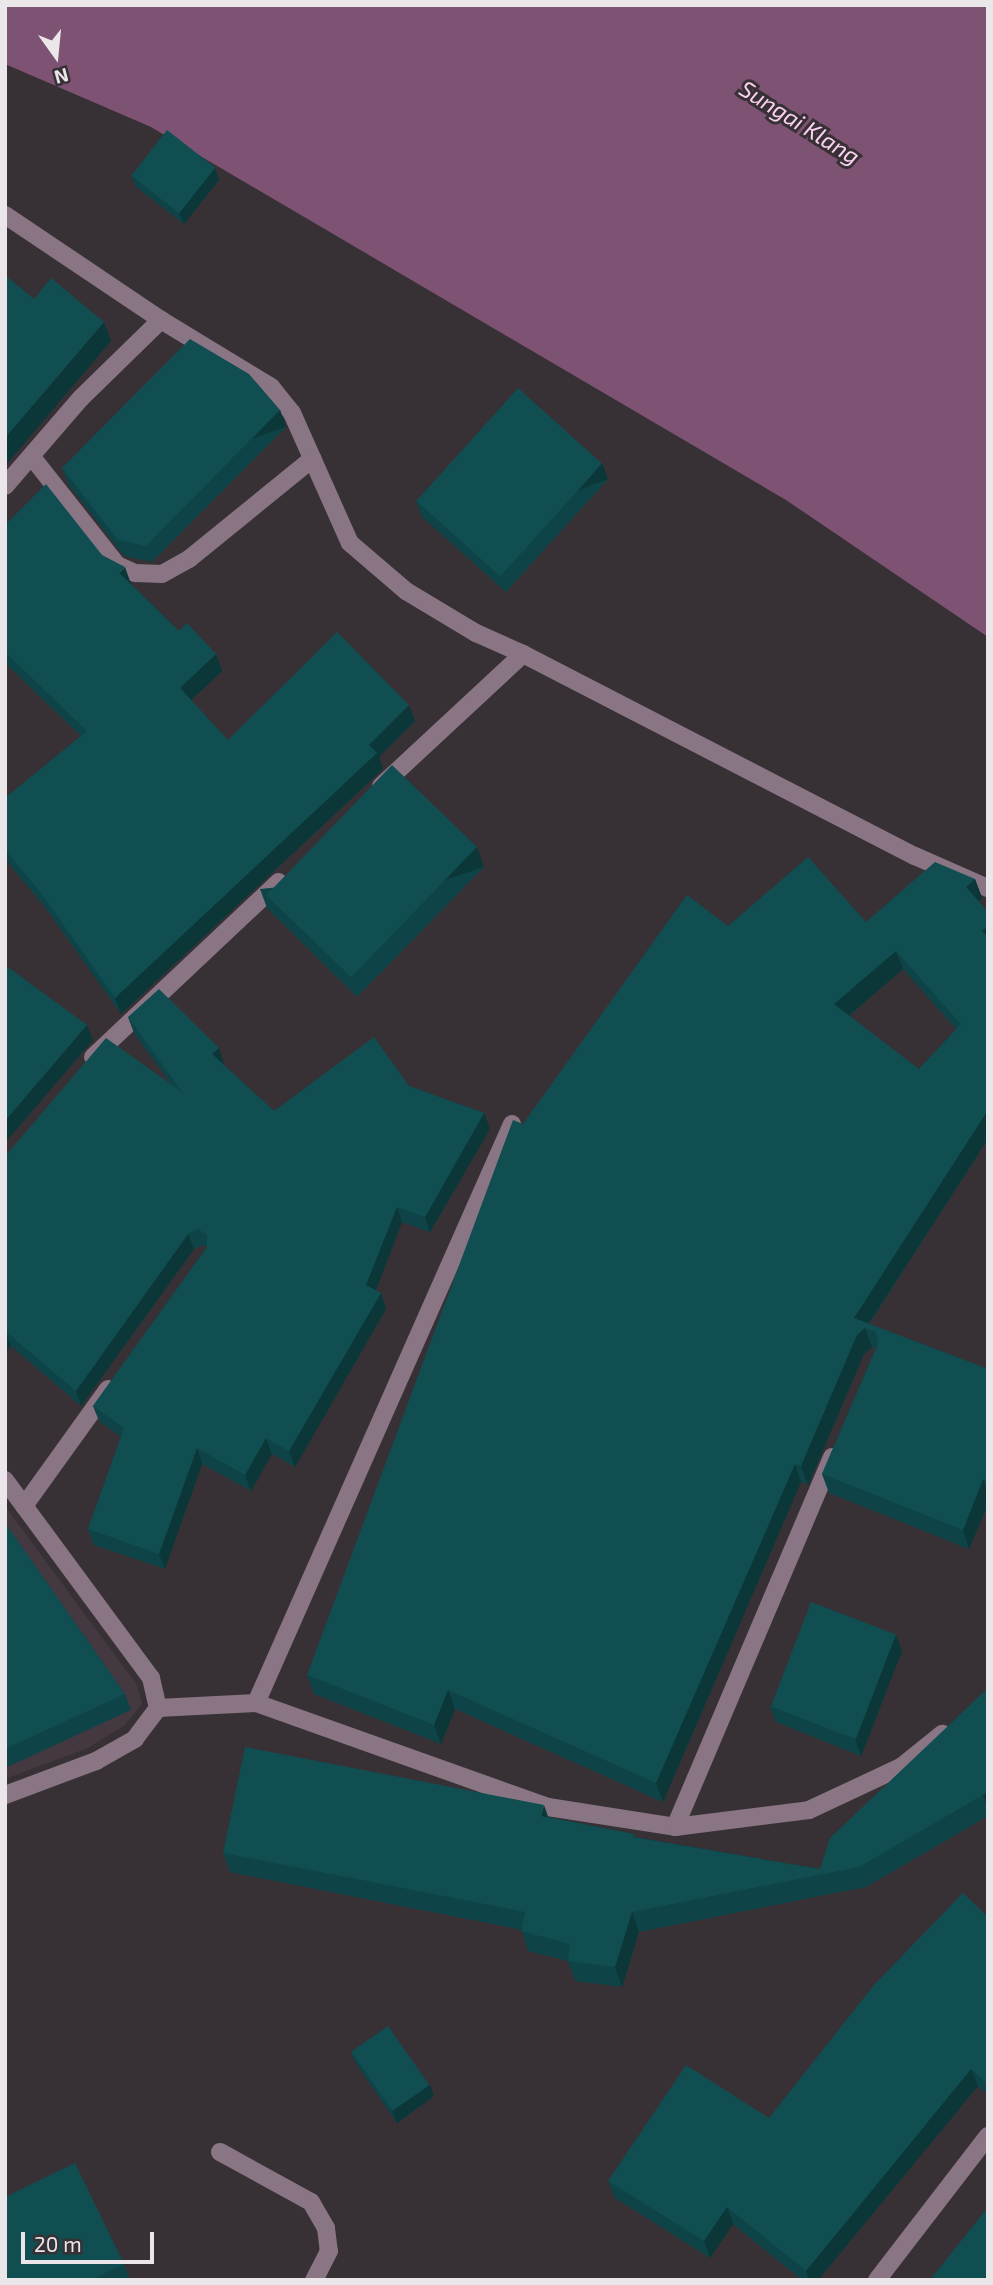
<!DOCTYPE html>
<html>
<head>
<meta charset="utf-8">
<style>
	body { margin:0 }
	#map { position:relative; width:993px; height:2285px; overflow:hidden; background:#373136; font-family:"Exo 2",sans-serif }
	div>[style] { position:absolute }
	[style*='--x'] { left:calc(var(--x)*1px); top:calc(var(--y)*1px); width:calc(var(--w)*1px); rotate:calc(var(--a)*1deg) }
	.built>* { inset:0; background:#443841 }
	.water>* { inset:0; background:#7e5273 }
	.minor>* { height:18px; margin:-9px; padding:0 9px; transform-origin:9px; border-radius:9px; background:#8a7584 }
	.wall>* { inset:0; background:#0e4347 }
	.shaded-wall>* { inset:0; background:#0b3739; transform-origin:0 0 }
	.building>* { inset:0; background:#104e52; transform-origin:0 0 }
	span { translate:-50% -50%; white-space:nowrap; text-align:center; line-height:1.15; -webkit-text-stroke:6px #373136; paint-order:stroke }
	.water-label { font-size:23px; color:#fbd0f0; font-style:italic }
	.frame { position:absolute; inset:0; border:7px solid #ebe6e9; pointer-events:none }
	.north { position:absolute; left:21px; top:21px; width:70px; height:70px; -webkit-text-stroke:5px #373136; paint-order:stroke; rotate:165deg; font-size:19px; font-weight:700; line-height:28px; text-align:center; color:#ebe6e9 }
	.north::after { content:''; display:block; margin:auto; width:24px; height:32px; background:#ebe6e9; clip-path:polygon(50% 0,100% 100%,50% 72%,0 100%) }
	.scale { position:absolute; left:21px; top:2232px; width:133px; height:32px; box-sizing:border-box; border:4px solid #ebe6e9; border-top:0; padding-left:9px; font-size:21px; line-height:24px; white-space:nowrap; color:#ebe6e9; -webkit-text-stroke:5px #373136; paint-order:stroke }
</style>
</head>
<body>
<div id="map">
	<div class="built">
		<i style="clip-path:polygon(5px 1506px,137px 1685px,142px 1704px,125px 1725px,88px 1748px,5px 1779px)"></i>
	</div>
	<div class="water">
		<i style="clip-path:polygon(5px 5px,988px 5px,988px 637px,786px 500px,151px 127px,5px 64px)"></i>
	</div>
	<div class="minor">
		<i style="--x:5;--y:215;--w:188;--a:33.9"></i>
		<i style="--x:161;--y:320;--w:129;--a:31.3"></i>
		<i style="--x:271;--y:387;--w:33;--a:51"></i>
		<i style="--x:292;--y:413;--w:142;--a:66"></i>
		<i style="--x:350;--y:543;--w:74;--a:40.6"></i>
		<i style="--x:406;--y:591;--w:82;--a:31"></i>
		<i style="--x:476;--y:633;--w:51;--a:24.1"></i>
		<i style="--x:32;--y:457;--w:137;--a:51.8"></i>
		<i style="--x:117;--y:565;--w:20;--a:24"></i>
		<i style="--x:135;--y:573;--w:27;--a:2"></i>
		<i style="--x:162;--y:574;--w:31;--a:-29"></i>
		<i style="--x:189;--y:559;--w:159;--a:-39.1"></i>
		<i style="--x:5;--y:486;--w:116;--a:-49.2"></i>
		<i style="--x:81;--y:398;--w:112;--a:-44.3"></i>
		<i style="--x:381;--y:786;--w:194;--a:-42.9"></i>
		<i style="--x:523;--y:654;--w:441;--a:27.3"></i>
		<i style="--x:915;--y:856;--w:80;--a:23.7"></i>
		<i style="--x:93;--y:1057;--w:255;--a:-43.3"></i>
		<i style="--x:5;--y:1480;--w:246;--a:53.6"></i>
		<i style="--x:151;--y:1678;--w:31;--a:77"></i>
		<i style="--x:158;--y:1708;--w:39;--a:127"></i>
		<i style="--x:135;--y:1739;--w:45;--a:150.6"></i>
		<i style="--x:96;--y:1761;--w:97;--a:159.5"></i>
		<i style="--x:24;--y:1506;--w:144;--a:-54.3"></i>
		<i style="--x:256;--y:1703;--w:633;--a:-66.15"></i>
		<i style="--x:158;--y:1708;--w:98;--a:-2.9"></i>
		<i style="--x:256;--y:1703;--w:310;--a:19.6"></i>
		<i style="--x:548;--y:1807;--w:129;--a:8.9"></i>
		<i style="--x:675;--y:1827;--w:135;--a:-7.2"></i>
		<i style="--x:809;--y:1810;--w:102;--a:-25.1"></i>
		<i style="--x:901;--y:1767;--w:53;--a:-38.8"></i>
		<i style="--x:675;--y:1827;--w:402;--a:-67"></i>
		<i style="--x:220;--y:2152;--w:104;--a:28.8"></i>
		<i style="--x:311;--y:2202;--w:30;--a:60"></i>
		<i style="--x:326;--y:2228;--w:23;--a:83"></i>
		<i style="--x:329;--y:2251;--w:33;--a:117"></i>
		<i style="--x:877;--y:2280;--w:182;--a:-52.4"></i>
	</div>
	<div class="wall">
		<i style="clip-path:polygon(215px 168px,219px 180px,184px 224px,136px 187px,132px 176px)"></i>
		<i style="clip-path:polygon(280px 410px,286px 427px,152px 562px,124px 556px,68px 484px,62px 468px)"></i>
		<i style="clip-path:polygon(608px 479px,506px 592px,422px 517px,416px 501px)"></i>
		<i style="clip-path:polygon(5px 525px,102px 555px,179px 631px,216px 654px,222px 671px,191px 700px,228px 740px,415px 721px,379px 757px,383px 769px,121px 1014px,47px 910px,5px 859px,5px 798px,81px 736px,5px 663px)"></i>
		<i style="clip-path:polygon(484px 867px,357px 997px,267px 908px,260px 889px)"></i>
		<i style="clip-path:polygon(evenodd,975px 879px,982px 898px,978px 901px,988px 912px,988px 1139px,869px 1324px,988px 1369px,988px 1504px,969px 1549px,829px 1493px,822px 1474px,876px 1348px,872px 1347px,864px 1354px,808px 1485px,801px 1482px,663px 1802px,455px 1709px,441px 1744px,314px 1694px,307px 1675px,523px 1124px,728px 926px,866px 922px,975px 879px,903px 969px,956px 1029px,919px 1069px,849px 1016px,903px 969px)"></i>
		<i style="clip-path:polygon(128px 1017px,224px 1063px,223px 1064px,274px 1111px,409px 1086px,484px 1113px,490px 1129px,430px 1232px,402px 1222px,376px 1290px,381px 1293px,386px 1309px,295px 1467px,272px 1454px,251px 1491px,202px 1464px,165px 1569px,94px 1545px,88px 1529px,121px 1437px,99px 1421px,93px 1406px,207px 1247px,203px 1245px,194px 1249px,81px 1406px,11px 1346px,7px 1351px,5px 1350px,5px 1153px,171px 1084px,134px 1033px)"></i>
		<i style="clip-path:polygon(5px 1523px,125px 1694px,131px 1710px,5px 1768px)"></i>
		<i style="clip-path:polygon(896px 1635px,902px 1651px,861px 1756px,776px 1722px,770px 1706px)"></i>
		<i style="clip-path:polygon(988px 1688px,988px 1816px,866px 1887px,639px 1932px,622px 1987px,575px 1981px,568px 1961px,528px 1951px,522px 1930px,230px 1872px,223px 1853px,548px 1817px,634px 1834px,635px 1837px,820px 1869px)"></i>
		<i style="clip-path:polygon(988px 1917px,988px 2095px,978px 2086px,818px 2280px,802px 2280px,733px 2224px,710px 2258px,615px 2198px,608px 2181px,769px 2118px)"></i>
		<i style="clip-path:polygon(351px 2052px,430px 2085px,434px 2096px,397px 2123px,356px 2064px)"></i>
		<i style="clip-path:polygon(124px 2264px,130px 2280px,5px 2280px)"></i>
	</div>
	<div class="shaded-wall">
		<i style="clip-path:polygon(215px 168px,219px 180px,184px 224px,179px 213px)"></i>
		<i style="clip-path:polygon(104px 322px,111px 341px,5px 466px,5px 438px)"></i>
		<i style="left:280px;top:410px;width:18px;height:191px;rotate:71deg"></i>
		<i style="left:602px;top:463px;width:17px;height:152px;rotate:69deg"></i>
		<i style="clip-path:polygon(125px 567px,131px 584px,119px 573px)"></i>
		<i style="clip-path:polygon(216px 654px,222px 671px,186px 705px,180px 688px)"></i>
		<i style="clip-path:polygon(409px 705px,415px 721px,379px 757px,383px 769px,121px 1014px,115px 998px)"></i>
		<i style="left:477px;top:847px;width:21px;height:182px;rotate:71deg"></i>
		<i style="clip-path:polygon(975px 879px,982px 898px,973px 906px,966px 887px)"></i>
		<i style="clip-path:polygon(988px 926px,988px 947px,982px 931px)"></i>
		<i style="clip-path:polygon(896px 951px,903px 969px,840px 1023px,834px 1004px)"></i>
		<i style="clip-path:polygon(87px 1025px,93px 1040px,5px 1143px,5px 1121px)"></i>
		<i style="clip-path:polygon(219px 1048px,224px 1063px,218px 1070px,212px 1054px)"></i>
		<i style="clip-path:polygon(988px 1110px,988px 1139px,865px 1329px,872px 1347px,864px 1354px,808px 1485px,801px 1466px,854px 1318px)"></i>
		<i style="clip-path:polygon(484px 1113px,490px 1129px,430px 1232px,425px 1217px)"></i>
		<i style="clip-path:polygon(397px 1207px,402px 1222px,372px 1300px,366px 1285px)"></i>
		<i style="clip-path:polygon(188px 1234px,194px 1249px,81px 1406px,76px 1391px)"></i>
		<i style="clip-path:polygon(381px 1293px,386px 1309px,295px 1467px,289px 1451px)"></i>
		<i style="clip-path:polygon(5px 1331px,11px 1346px,7px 1351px,5px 1347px)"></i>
		<i style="clip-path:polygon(266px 1438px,272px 1454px,251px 1491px,245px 1475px)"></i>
		<i style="clip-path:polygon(197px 1448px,202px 1464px,165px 1569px,159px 1554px)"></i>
		<i style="clip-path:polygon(795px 1464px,801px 1482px,663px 1802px,656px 1783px)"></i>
		<i style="clip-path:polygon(983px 1479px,988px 1491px,988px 1504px,969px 1549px,963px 1530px)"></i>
		<i style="clip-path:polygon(896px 1635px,902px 1651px,861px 1756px,855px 1739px)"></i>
		<i style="clip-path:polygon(448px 1690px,455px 1709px,441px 1744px,434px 1725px)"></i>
		<i style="clip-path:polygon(988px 1790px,988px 1809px,983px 1795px)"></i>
		<i style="clip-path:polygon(544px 1805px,551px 1825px,541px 1816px)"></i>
		<i style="clip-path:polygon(632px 1912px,639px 1932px,622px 1987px,615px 1967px)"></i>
		<i style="clip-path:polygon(971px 2069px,978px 2086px,818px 2280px,809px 2280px,806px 2271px)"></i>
		<i style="clip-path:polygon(430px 2085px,434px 2096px,397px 2123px,392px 2111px)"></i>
		<i style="clip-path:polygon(727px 2207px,733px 2224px,710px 2258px,704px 2241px)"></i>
	</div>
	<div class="building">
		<i style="left:167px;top:130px;width:61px;height:58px;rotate:38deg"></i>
		<i style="clip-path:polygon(5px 275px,34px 299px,51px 278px,104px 322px,5px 438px)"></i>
		<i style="clip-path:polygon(190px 339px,249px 374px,280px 410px,146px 546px,118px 540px,62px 468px)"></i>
		<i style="left:518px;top:388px;width:113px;height:152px;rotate:42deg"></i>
		<i style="clip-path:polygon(46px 484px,102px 555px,125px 567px,119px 573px,179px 631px,187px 623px,216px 654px,180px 688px,228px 740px,337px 632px,409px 705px,369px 745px,377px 753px,115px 998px,41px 893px,5px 850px,5px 798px,87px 731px,5px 652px,5px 525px)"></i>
		<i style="left:392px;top:765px;width:118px;height:181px;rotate:44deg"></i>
		<i style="clip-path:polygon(evenodd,808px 857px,866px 922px,935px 862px,975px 879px,966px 887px,988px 912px,988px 926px,982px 931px,988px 937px,988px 1110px,854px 1318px,988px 1369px,988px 1481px,983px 1479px,963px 1530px,822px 1474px,878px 1344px,876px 1332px,865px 1328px,857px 1335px,801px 1466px,795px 1464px,656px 1783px,448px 1690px,434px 1725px,307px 1675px,513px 1120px,523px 1124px,687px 895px,728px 926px,808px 857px,896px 951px,961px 1024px,919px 1069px,834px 1004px,896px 951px)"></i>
		<i style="clip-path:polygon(5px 965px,87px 1025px,5px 1121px)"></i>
		<i style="clip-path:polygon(159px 989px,219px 1048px,212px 1054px,274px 1111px,374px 1037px,409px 1086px,484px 1113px,425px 1217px,397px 1207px,366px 1285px,381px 1293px,289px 1451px,266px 1438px,245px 1475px,197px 1448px,159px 1554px,88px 1529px,124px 1428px,93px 1406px,207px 1247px,207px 1235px,198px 1229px,188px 1234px,76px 1391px,5px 1331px,5px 1153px,8px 1153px,106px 1038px,182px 1092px,128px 1017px)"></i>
		<i style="clip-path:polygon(5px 1523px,125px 1694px,5px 1749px)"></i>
		<i style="left:811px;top:1602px;width:91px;height:112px;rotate:21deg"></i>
		<i style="clip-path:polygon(988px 1688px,988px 1790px,983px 1795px,859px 1867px,632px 1912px,615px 1967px,568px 1961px,570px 1944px,521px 1931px,525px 1912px,223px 1853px,245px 1747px,544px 1805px,541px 1816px,634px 1834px,632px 1837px,820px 1869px,830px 1838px)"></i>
		<i style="clip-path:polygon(963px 1893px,988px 1917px,988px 2002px,986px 2004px,988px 2006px,988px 2084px,971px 2069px,806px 2271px,727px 2207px,704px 2241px,608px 2181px,686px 2065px,769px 2118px,874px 1985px)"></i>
		<i style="left:388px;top:2026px;width:72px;height:45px;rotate:55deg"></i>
		<i style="clip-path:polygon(75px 2163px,124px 2264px,91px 2280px,5px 2280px,5px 2197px)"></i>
		<i style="clip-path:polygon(988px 2207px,988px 2280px,930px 2280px)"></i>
	</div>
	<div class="water-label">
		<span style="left:800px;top:122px;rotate:32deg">Sungai Klang</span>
	</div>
	<div class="frame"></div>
	<div class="north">N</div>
	<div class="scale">20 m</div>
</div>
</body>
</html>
